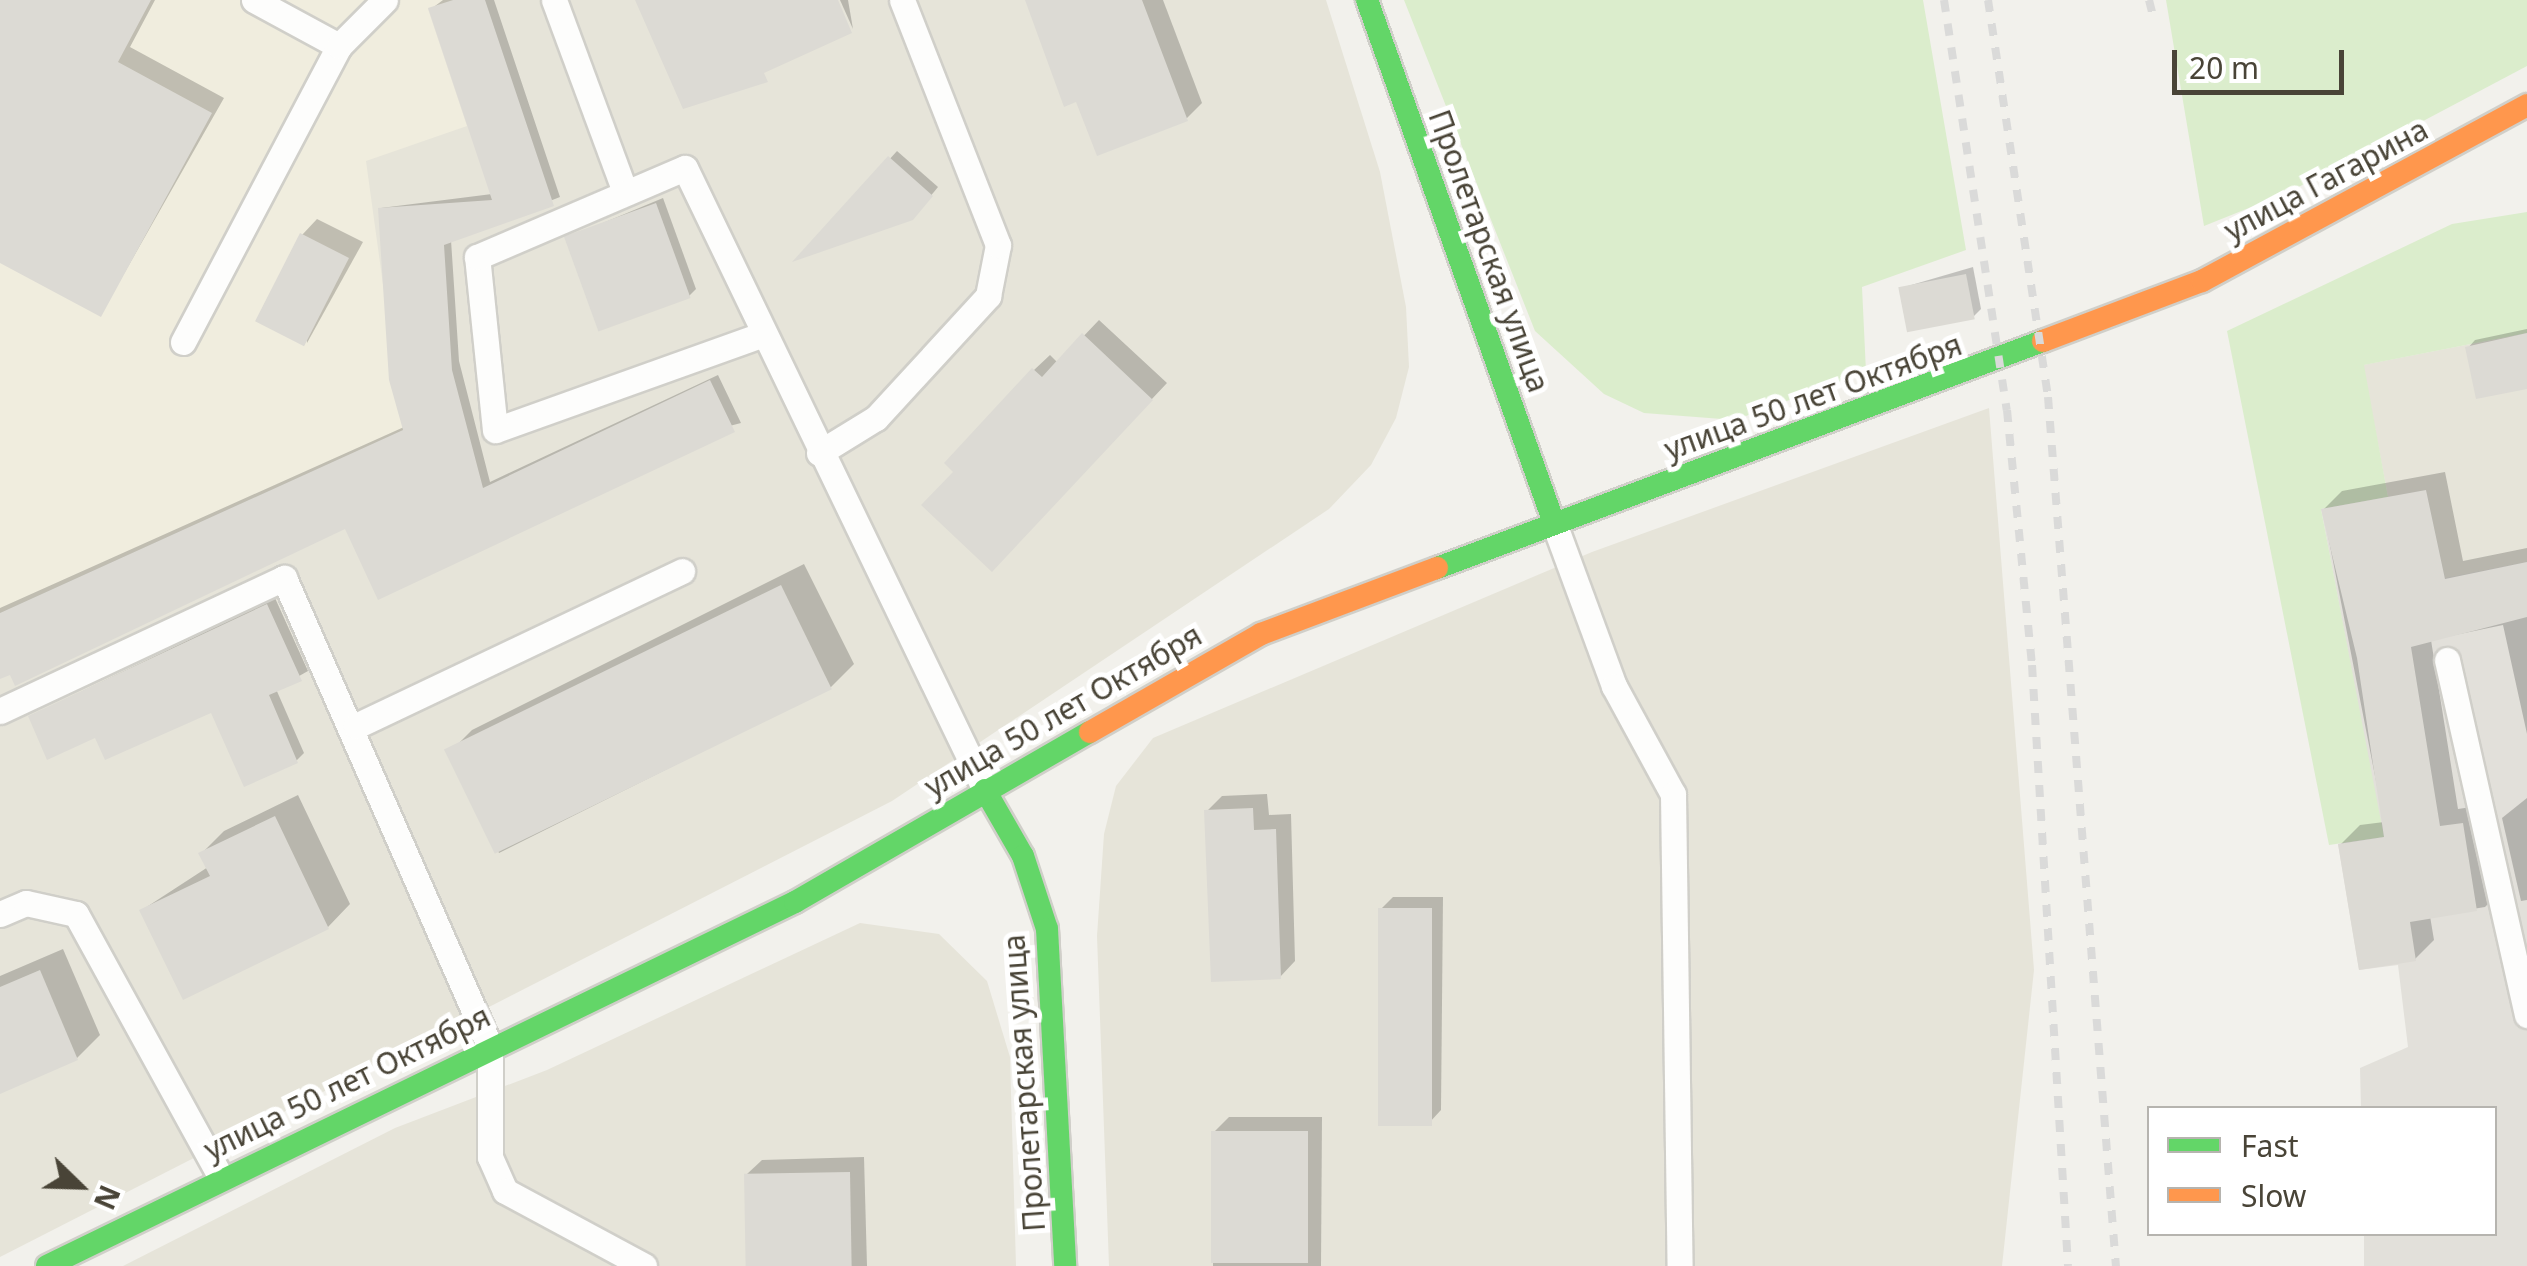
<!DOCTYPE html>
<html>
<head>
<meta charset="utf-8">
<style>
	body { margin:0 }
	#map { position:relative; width:2527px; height:1266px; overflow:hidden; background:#f2f1ec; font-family:"Noto Sans",sans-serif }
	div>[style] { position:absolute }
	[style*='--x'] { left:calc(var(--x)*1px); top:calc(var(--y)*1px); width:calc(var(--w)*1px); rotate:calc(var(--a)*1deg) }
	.residential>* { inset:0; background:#e6e4d9 }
	.industrial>* { inset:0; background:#e2e0da }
	.education>* { inset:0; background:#f0edde }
	.green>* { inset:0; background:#dbedcc }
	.shadow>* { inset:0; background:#0003 }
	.building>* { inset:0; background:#dcdad4; transform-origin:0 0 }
	.roads { filter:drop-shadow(2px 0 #d0cfc9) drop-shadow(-2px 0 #d0cfc9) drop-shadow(0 2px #d0cfc9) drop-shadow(0 -2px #d0cfc9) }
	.lane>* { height:25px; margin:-12.5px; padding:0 12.5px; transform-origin:12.5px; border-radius:12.5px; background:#fdfdfc }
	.fast>* { height:22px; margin:-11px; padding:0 11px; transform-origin:11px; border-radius:11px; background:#63d668 }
	.slow>* { height:22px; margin:-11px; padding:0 11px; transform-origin:11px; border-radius:11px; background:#ff974d }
	.rail>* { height:8px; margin-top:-4px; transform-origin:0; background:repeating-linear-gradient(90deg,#dadad9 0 12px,transparent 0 24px) }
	span { translate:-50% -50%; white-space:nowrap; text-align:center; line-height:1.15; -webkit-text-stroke:10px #fff; paint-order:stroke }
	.street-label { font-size:30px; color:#494437 }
	.legend { position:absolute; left:2147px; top:1106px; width:350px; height:130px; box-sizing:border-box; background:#fff; border:2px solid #b6b4af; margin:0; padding:12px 18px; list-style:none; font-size:30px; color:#494437 }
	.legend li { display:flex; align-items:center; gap:20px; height:50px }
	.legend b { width:50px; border:2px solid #b6b4af }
	.north { position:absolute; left:30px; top:1136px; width:100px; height:100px; -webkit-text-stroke:8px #fff; paint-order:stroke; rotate:113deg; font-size:28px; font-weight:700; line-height:40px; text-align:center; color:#494437 }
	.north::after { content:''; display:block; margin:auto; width:35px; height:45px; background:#494437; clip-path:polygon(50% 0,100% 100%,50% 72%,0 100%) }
	.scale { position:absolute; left:2172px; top:50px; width:172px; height:45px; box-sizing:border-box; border:5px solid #494437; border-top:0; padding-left:12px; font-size:30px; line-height:35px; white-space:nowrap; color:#494437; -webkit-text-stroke:8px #fff; paint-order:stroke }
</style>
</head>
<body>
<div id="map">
	<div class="residential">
		<i style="clip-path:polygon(0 0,1326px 0,1380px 172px,1406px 307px,1409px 367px,1396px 418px,1371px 465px,1329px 509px,892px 801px,0 1257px)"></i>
		<i style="clip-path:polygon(2527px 333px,2527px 562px,2445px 579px,2388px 497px,2363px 365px)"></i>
		<i style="clip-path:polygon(1989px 408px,2034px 970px,2002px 1266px,1109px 1266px,1097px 936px,1104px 834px,1116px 786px,1153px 738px,1592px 552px)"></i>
		<i style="clip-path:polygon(860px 923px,939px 934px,987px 981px,1010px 1057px,1016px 1266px,123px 1266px,395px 1128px,547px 1070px)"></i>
	</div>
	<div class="industrial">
		<i style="clip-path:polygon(2426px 490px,2445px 578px,2527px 562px,2527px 1266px,2364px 1266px,2364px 1234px,2494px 1234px,2494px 1108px,2361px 1108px,2360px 1068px,2408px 1047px,2398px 965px,2359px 970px,2338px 844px,2383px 837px,2321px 509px)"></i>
	</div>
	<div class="education">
		<i style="clip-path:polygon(0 0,453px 0,428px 9px,467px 126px,366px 161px,403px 430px,0 613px)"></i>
	</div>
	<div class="green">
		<i style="clip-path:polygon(1404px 0,1923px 0,1966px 250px,1862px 287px,1866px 372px,1735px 420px,1644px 413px,1604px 394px,1535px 331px)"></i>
		<i style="clip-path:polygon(2166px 0,2527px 0,2527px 66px,2291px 191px,2204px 226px)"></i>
		<i style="clip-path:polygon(2527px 212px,2527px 333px,2364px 365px,2388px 497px,2321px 509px,2384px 837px,2329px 845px,2227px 331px,2452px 224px)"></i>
	</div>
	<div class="shadow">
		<i style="clip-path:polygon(0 0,155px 0,130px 47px,224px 98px,101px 314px,0 260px)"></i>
		<i style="clip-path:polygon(443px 0,494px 0,560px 197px,451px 240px,459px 361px,490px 482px,718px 375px,741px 423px,346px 526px,0 677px,0 608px,404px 427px,381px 208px,492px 194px,431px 9px)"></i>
		<i style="clip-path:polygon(840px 0,848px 0,853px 29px)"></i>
		<i style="clip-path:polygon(1034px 0,1163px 0,1202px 103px,1186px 119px)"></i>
		<i style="clip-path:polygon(897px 151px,938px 187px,920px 209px,801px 257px)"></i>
		<i style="clip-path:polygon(663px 198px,696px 289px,689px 296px,567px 238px)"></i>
		<i style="clip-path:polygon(317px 219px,363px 242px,307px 343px,302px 235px)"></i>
		<i style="clip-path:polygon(1973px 267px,1981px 309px,1974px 316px,1901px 288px)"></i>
		<i style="clip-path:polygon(1099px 320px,1167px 383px,1007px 553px,1034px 370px,1050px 355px,1058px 363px)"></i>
		<i style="clip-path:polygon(2527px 329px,2527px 386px,2468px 348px,2475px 340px)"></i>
		<i style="clip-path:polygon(2445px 472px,2463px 561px,2527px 548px,2527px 734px,2503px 625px,2431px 640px,2458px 809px,2485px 805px,2504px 888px,2485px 907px,2430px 916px,2434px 940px,2415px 959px,2341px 844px,2360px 825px,2384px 822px,2323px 510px,2342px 491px)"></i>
		<i style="clip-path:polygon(804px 564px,854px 664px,831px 687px,499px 853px,449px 753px,472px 730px)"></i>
		<i style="clip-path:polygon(275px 598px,308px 671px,276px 689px,304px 753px,296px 761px,212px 710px,96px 735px,31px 716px)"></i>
		<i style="clip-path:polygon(1267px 794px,1269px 815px,1291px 814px,1295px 961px,1280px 977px,1207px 811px,1222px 796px)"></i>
		<i style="clip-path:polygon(298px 795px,350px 904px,328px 927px,142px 910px,208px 867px,201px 854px,224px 831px)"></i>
		<i style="clip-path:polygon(2527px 798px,2527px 900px,2521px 901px,2502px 818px)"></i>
		<i style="clip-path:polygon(1393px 897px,1443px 897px,1441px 1110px,1429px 1123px,1381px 909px)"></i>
		<i style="clip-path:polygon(63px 949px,100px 1035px,77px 1058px,0 1091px,0 976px)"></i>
		<i style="clip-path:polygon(1229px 1117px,1322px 1117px,1321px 1266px,1213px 1266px,1214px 1132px)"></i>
		<i style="clip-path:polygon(864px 1157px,867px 1266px,748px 1266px,746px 1175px,762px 1160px)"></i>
	</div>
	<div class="building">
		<i style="clip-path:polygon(0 0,151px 0,118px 62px,212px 113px,101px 317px,0 263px)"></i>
		<i style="clip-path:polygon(453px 0,485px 0,554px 206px,444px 245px,452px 370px,483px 488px,710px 380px,735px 432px,378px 600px,345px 529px,15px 686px,10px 675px,0 679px,0 613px,403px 430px,389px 380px,378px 208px,492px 200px,428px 8px)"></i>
		<i style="clip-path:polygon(635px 0,838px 0,852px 33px,764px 73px,768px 82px,683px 109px)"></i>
		<i style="clip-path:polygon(1025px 0,1142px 0,1188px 121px,1097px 156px,1076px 102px,1064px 107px)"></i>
		<i style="clip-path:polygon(888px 156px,933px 196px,913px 220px,792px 262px)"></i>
		<i style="left:656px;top:203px;width:101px;height:98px;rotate:70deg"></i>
		<i style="left:300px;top:233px;width:55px;height:99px;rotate:27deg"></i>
		<i style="left:1966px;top:274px;width:46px;height:69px;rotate:79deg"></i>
		<i style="clip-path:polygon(1082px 333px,1153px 400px,992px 572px,921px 505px,953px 472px,944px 463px,1032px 368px,1042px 377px)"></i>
		<i style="clip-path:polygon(2527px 333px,2527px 389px,2476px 399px,2465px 347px)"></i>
		<i style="clip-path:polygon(2426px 490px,2445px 579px,2527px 562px,2527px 617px,2411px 647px,2440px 826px,2463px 823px,2477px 911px,2410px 922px,2416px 961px,2359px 970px,2338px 844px,2384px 837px,2357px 658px,2321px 509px)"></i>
		<i style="left:781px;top:585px;width:116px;height:375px;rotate:64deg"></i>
		<i style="clip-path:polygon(267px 604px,302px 681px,269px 695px,298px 763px,244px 787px,211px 713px,105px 760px,95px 738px,47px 760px,28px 716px)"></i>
		<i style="clip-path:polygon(1253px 808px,1254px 830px,1276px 829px,1281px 979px,1211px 982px,1204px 810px)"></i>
		<i style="clip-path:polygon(275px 816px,329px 929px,183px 1000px,139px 910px,210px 876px,198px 853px)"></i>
		<i style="left:1378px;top:908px;width:54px;height:218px"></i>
		<i style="clip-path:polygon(40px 970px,78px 1060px,0 1094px,0 987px)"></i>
		<i style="left:1211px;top:1131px;width:97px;height:132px"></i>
		<i style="left:850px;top:1172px;width:94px;height:106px;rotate:89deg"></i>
	</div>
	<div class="roads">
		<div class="lane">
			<i style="--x:254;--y:0;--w:97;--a:28.4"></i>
			<i style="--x:554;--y:0;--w:205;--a:69.7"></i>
			<i style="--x:761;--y:335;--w:282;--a:160.3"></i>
			<i style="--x:495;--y:430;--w:174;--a:-95.9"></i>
			<i style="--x:477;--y:257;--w:226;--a:-23.2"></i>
			<i style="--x:685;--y:168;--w:691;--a:64.25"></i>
			<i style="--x:183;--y:342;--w:335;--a:-62.2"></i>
			<i style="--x:339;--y:46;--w:65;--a:-45"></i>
			<i style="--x:819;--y:453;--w:67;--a:-31.6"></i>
			<i style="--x:876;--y:418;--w:166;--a:-47.4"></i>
			<i style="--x:988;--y:296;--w:52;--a:-78.9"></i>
			<i style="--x:998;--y:245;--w:263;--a:-111.4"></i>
			<i style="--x:1554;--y:523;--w:174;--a:69.8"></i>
			<i style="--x:1614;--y:686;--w:123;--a:61.4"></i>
			<i style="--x:1673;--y:794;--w:472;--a:89.2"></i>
			<i style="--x:2447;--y:660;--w:364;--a:77.3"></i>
			<i style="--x:0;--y:711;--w:314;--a:-25.1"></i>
			<i style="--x:284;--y:578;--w:512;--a:66.29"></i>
			<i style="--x:490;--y:1047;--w:110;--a:90"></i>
			<i style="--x:490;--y:1157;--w:37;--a:66"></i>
			<i style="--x:505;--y:1191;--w:158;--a:28.3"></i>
			<i style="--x:356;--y:726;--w:361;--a:-25.4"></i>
			<i style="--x:0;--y:914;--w:28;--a:-23"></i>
			<i style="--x:26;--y:903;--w:51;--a:12.4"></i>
			<i style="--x:76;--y:914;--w:301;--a:61.2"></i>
		</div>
		<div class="fast">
			<i style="--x:1367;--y:0;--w:555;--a:70.33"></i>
			<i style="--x:1437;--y:568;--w:647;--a:-20.54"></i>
			<i style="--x:985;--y:790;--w:76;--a:60.1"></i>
			<i style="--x:1023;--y:856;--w:77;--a:71.8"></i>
			<i style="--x:1047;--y:929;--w:337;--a:86.9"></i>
			<i style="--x:47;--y:1266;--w:832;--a:-25.95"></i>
			<i style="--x:795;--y:902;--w:340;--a:-30"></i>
		</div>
		<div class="slow">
			<i style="--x:2043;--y:341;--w:170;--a:-20.7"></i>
			<i style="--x:2202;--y:281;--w:370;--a:-28.4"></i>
			<i style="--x:1090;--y:732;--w:197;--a:-29.8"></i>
			<i style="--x:1261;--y:634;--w:188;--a:-20.6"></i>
		</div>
	</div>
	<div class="rail">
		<i style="--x:1944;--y:0;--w:415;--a:81.3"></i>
		<i style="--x:2007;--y:410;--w:256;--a:84.4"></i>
		<i style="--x:2032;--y:665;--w:602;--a:86.57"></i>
		<i style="--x:1988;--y:0;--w:402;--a:81.4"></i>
		<i style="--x:2048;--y:397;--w:872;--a:85.53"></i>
		<i style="--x:2149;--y:0;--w:21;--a:76"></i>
	</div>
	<div class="street-label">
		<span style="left:2326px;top:180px;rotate:-28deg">улица Гагарина</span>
		<span style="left:1489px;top:251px;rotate:70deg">Пролетарская улица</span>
		<span style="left:1813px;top:397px;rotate:-20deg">улица 50 лет Октября</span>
		<span style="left:1063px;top:711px;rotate:-30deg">улица 50 лет Октября</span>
		<span style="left:347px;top:1083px;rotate:-26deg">улица 50 лет Октября</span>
		<span style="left:1024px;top:1083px;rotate:-94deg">Пролетарская улица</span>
	</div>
	<ul class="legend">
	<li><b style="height:12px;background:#63d668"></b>Fast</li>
	<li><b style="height:12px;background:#ff974d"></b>Slow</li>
	</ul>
	<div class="north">N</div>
	<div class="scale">20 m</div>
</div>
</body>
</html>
